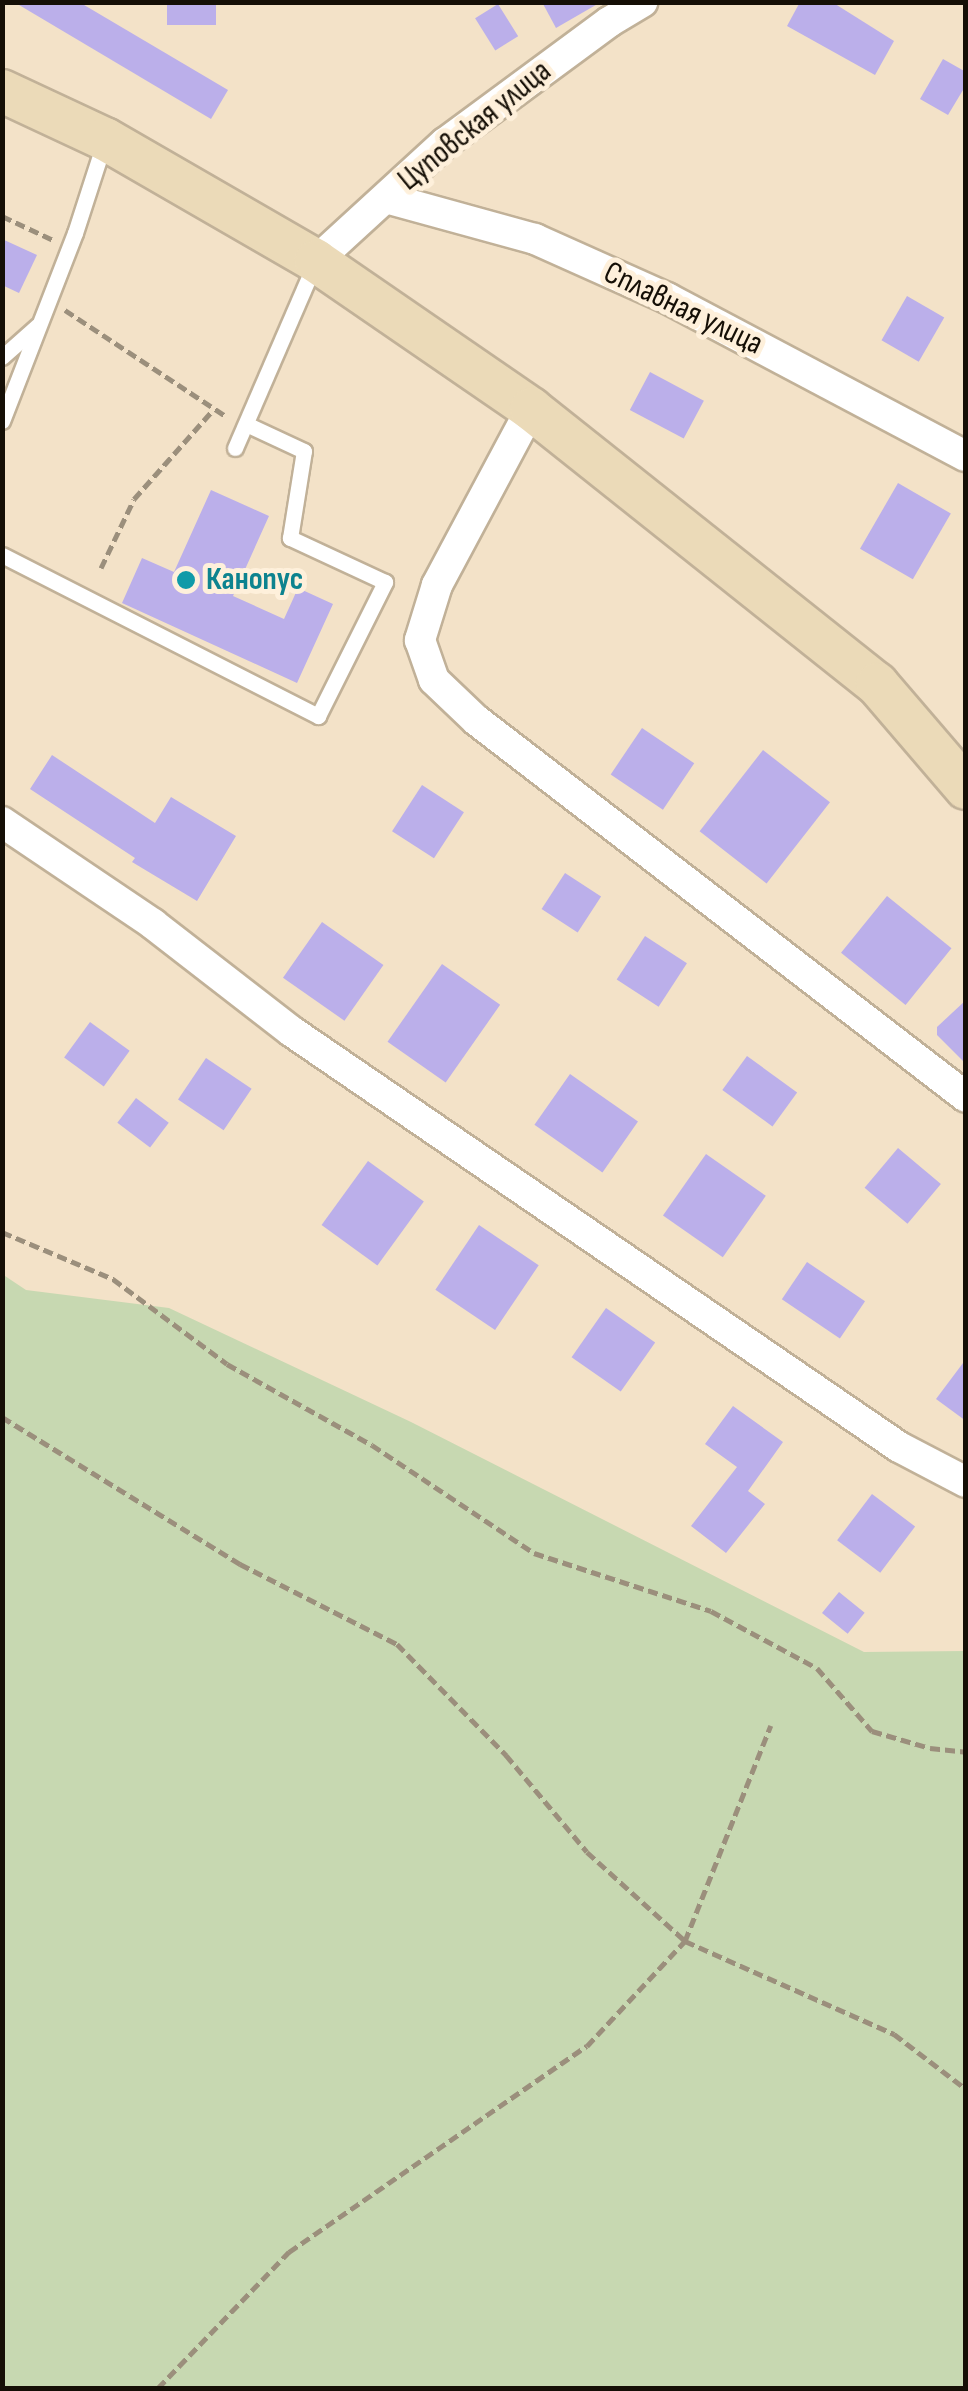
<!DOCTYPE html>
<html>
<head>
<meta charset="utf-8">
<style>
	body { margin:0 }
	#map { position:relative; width:968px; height:2391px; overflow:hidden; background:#f3e2c8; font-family:"Sofia Sans Condensed",sans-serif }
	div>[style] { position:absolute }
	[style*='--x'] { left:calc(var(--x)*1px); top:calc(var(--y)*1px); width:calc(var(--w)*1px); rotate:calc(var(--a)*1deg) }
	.green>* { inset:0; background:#c7d8b1 }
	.building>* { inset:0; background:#bbafea; transform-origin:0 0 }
	.path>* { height:5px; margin-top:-2.5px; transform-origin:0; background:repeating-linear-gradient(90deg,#9b8f7c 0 10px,transparent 0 15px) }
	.roads { filter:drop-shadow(2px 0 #c1b198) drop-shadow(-2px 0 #c1b198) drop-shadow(0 2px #c1b198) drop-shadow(0 -2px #c1b198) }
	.lane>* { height:15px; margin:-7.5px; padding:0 7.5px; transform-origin:7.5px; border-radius:7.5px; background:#fff }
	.street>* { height:30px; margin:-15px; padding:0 15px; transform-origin:15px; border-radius:15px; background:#fff }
	.secondary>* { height:42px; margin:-21px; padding:0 21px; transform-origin:21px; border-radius:21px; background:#ebdab8 }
	.dots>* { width:28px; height:28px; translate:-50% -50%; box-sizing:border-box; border:5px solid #fef0db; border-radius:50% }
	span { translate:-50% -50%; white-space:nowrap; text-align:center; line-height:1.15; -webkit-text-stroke:10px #fef0db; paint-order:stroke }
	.street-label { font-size:32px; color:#150f06 }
	.culture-label { font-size:32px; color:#0d838f; font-weight:700 }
	.left { translate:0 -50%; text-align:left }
	.frame { position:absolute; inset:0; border:5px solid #150f06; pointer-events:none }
</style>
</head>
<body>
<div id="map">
	<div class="green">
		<i style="clip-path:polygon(2px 1274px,26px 1290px,169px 1308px,411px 1422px,864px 1652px,965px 1651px,965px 2388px,3px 2388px)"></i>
	</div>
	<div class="building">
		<i style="clip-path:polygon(14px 2px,79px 2px,228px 90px,211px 119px)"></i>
		<i style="left:167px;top:2px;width:49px;height:23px"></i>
		<i style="clip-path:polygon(542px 2px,601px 2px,556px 28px)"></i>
		<i style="clip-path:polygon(800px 2px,832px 2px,894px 41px,875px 75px,787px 26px)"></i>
		<i style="left:498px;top:4px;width:38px;height:27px;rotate:58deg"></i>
		<i style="clip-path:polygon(943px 59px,966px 72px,966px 85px,948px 115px,920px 99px)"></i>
		<i style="clip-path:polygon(2px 239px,37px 255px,19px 293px,2px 285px)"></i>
		<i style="left:907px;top:296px;width:43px;height:51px;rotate:30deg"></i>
		<i style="left:650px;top:372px;width:61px;height:43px;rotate:28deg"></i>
		<i style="left:898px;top:483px;width:61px;height:76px;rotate:30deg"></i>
		<i style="clip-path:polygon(211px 490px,269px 516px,233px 596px,284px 619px,298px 588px,333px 604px,297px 683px,122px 603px,142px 558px,174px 572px)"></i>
		<i style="left:642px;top:728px;width:63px;height:56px;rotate:34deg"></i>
		<i style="left:763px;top:750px;width:85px;height:103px;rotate:38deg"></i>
		<i style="clip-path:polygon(52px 755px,155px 823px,171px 797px,236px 836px,197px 901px,132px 862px,135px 858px,30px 789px)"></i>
		<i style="left:422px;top:785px;width:50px;height:55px;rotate:33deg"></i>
		<i style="left:565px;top:873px;width:43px;height:43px;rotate:33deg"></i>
		<i style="left:887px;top:896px;width:83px;height:73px;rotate:39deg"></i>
		<i style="left:322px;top:922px;width:75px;height:68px;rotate:35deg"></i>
		<i style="left:645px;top:936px;width:50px;height:52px;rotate:33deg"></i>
		<i style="left:442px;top:964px;width:71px;height:95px;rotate:35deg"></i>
		<i style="clip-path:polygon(966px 1000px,966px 1064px,937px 1035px,937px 1027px)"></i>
		<i style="left:90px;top:1022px;width:49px;height:44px;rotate:36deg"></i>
		<i style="left:747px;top:1056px;width:62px;height:42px;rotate:36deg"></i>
		<i style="left:206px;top:1058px;width:55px;height:50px;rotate:34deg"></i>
		<i style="left:570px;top:1074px;width:83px;height:62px;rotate:35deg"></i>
		<i style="left:136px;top:1098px;width:41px;height:31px;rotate:37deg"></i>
		<i style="left:898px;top:1148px;width:56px;height:52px;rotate:40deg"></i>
		<i style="left:706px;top:1154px;width:73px;height:75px;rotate:35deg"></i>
		<i style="left:368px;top:1161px;width:69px;height:79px;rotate:36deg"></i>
		<i style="left:479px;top:1225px;width:72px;height:78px;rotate:34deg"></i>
		<i style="left:807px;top:1262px;width:70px;height:45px;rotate:34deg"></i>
		<i style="left:606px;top:1308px;width:60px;height:60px;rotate:35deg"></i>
		<i style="clip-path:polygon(966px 1359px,966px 1421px,936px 1399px)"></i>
		<i style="clip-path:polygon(733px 1406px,783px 1442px,748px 1491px,765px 1504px,726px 1553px,691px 1526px,737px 1467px,705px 1444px)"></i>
		<i style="left:872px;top:1494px;width:54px;height:58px;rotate:37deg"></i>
		<i style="left:839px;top:1592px;width:33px;height:27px;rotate:39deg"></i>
	</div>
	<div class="path">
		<i style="--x:2;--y:216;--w:56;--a:25.2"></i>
		<i style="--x:65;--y:310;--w:194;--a:33.4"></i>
		<i style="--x:101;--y:568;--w:76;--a:-64.4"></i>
		<i style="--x:134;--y:499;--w:118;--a:-48.4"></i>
		<i style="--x:2;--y:1232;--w:121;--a:22.9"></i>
		<i style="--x:113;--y:1279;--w:142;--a:36.7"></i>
		<i style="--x:227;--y:1364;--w:166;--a:29.2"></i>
		<i style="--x:372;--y:1445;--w:195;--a:33.7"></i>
		<i style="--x:534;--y:1553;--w:186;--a:18.1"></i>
		<i style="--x:711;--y:1611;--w:120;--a:28.3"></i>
		<i style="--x:817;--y:1668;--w:84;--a:48.9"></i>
		<i style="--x:872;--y:1731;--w:60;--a:16.3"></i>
		<i style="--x:930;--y:1748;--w:36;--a:6"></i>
		<i style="--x:2;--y:1417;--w:280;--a:31.7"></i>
		<i style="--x:240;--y:1564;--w:176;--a:27"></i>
		<i style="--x:397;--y:1644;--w:156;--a:45.5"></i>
		<i style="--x:506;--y:1755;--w:126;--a:50.1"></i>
		<i style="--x:587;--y:1852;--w:132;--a:42.2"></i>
		<i style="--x:685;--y:1941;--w:229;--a:24"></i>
		<i style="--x:894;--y:2034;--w:91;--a:37.4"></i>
		<i style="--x:158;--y:2388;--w:189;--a:-46.1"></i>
		<i style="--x:289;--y:2252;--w:362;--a:-34.7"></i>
		<i style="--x:587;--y:2046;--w:144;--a:-47"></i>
		<i style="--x:685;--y:1941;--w:232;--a:-68.3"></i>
	</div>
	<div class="roads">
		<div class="lane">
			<i style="--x:2;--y:357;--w:47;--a:-41.5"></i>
			<i style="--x:2;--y:421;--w:202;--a:-68.8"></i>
			<i style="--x:75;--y:233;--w:95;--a:-72.1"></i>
			<i style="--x:235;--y:448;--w:202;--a:-66.6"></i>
			<i style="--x:2;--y:555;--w:355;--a:27"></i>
			<i style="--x:318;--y:716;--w:150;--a:-63.4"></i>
			<i style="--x:385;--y:582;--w:105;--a:-155.1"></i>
			<i style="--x:290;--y:538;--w:88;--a:-80.9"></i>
			<i style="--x:304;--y:451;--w:64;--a:-155"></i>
		</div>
		<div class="street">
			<i style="--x:386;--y:198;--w:155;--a:15.4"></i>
			<i style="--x:535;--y:239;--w:145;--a:24.1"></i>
			<i style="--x:667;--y:298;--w:338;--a:27.9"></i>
			<i style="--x:316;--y:261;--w:175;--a:-42.5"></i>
			<i style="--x:445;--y:143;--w:204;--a:-36.4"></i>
			<i style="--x:609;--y:22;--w:39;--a:-31"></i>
			<i style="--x:531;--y:409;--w:200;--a:118.1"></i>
			<i style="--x:437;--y:585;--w:58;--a:107.2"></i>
			<i style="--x:420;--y:640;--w:42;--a:70.7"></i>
			<i style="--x:434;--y:680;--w:58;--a:43.6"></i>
			<i style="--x:476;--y:720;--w:618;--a:37.57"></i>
			<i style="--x:2;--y:822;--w:182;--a:34"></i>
			<i style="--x:153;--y:924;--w:175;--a:37.8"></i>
			<i style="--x:291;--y:1031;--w:737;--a:34.38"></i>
			<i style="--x:899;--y:1447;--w:76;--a:27.6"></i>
		</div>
		<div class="secondary">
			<i style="--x:2;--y:91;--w:114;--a:25"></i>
			<i style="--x:105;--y:139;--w:244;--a:30"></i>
			<i style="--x:316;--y:261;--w:261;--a:34.5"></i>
			<i style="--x:531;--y:409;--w:442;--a:38.5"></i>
			<i style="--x:877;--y:684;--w:137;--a:49.4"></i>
		</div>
	</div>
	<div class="dots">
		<i style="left:186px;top:580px;background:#0f9aa8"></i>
	</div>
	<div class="street-label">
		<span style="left:475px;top:126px;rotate:-39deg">Цуповская улица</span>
		<span style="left:683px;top:309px;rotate:26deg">Сплавная улица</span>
	</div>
	<div class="culture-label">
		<span class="left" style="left:206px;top:580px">Канопус</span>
	</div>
	<div class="frame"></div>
</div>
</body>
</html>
